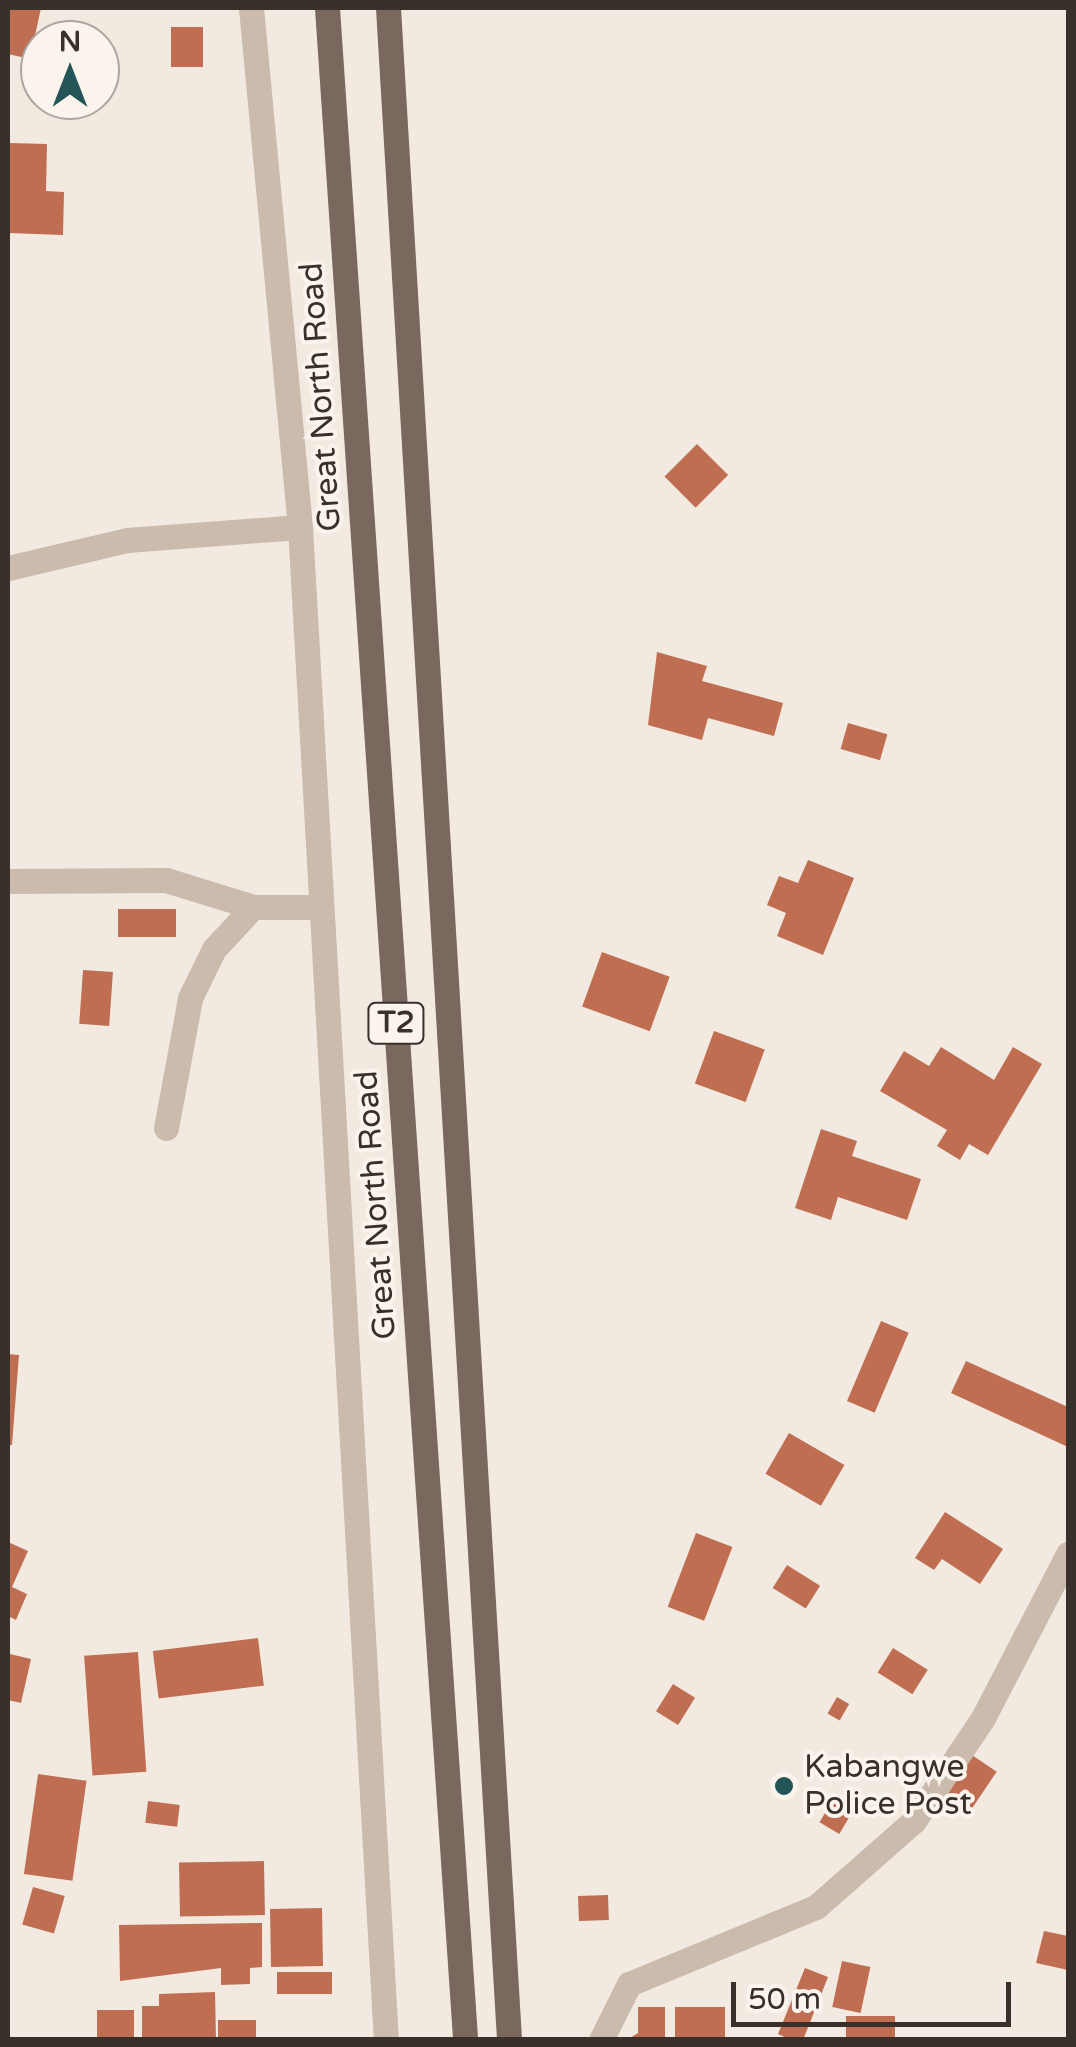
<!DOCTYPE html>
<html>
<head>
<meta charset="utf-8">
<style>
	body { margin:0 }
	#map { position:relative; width:1076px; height:2047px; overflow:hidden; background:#f2eae1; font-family:"Varela Round",sans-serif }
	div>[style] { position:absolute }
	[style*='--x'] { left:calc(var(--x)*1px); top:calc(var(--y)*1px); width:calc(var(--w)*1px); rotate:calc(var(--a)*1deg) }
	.building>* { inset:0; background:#bf6e52; transform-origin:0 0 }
	.minor>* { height:25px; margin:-12.5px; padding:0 12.5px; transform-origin:12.5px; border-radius:12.5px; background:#cabbad }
	.major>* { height:25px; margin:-12.5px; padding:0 12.5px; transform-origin:12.5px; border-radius:12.5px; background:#7a675d }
	.dots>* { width:28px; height:28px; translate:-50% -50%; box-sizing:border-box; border:5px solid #faf4ed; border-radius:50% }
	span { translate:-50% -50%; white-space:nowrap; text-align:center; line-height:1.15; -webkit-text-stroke:8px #faf4ed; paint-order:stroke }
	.shield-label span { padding:2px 8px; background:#faf4ed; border:2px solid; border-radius:8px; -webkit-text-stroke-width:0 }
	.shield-label { font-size:30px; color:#39302b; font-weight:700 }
	.street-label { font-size:32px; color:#39302b }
	.poi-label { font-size:32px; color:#39302b }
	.left { translate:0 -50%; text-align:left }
	.frame { position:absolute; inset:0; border:10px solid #39302b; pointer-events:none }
	.north { position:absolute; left:20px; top:20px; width:100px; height:100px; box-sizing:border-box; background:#faf4ed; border:2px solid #ada69f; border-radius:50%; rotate:0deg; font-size:28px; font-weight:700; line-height:40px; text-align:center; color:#39302b }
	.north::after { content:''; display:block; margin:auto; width:35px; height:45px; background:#235458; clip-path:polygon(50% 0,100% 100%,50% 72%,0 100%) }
	.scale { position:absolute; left:731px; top:1982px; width:280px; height:45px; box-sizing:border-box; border:5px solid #39302b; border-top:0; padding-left:12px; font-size:30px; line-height:35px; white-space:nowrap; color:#39302b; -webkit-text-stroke:8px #faf4ed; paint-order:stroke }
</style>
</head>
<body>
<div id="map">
	<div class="building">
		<i style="clip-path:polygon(8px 8px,41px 8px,30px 59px,8px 54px)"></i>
		<i style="left:171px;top:27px;width:32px;height:40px"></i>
		<i style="clip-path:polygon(9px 143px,47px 144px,46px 191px,64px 192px,63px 235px,8px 233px)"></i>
		<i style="left:697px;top:444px;width:44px;height:46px;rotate:45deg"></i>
		<i style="clip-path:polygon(657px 652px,707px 666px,702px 681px,783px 703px,774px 736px,708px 718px,702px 740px,648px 725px)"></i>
		<i style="left:848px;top:723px;width:41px;height:27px;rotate:16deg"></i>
		<i style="clip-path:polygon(808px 860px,854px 878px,823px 955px,777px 936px,786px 913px,767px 905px,779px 876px,798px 883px)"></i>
		<i style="left:118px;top:909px;width:58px;height:28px"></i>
		<i style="left:602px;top:952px;width:72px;height:58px;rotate:20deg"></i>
		<i style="left:83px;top:970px;width:30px;height:54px;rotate:4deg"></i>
		<i style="left:714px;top:1031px;width:54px;height:56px;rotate:20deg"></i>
		<i style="clip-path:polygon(941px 1047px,994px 1080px,1013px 1047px,1042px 1064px,988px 1155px,969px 1144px,960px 1160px,937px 1146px,947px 1130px,880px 1091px,904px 1051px,929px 1066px)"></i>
		<i style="clip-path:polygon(821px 1129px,857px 1141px,852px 1156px,921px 1179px,907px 1220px,838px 1197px,831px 1220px,795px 1208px)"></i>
		<i style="left:881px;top:1321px;width:30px;height:87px;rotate:23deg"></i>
		<i style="clip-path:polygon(8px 1354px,19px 1355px,12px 1445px,8px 1445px)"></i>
		<i style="clip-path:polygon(966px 1361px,1068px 1407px,1068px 1447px,951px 1393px)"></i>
		<i style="left:789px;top:1433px;width:64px;height:47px;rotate:30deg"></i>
		<i style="clip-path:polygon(945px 1512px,1003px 1549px,980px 1584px,942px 1559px,934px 1570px,915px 1558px)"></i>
		<i style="left:696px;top:1533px;width:39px;height:79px;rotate:21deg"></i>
		<i style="clip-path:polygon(8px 1542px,28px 1551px,12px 1587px,27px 1594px,16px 1620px,8px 1616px)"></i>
		<i style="left:787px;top:1565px;width:39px;height:27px;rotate:32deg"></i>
		<i style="left:258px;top:1638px;width:48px;height:106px;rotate:83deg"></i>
		<i style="left:893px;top:1648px;width:41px;height:29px;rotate:32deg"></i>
		<i style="left:138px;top:1652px;width:120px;height:54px;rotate:86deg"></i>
		<i style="clip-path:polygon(10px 1654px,31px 1659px,21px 1703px,8px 1700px)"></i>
		<i style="left:673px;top:1684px;width:26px;height:32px;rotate:32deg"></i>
		<i style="left:837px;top:1697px;width:14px;height:19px;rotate:30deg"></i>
		<i style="left:966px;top:1751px;width:37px;height:53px;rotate:34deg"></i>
		<i style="left:38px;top:1774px;width:49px;height:101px;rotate:8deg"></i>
		<i style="left:837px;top:1793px;width:23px;height:34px;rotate:31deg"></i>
		<i style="left:148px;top:1801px;width:32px;height:22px;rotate:7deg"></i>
		<i style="left:264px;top:1861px;width:54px;height:85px;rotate:89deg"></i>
		<i style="left:33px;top:1887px;width:33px;height:39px;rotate:16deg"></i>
		<i style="left:608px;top:1895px;width:25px;height:30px;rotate:88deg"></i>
		<i style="left:322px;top:1908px;width:58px;height:52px;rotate:89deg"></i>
		<i style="clip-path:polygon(262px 1923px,262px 1967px,250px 1968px,250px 1984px,221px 1985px,221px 1968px,120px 1981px,119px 1925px)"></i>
		<i style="clip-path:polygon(1044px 1931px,1068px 1936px,1068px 1970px,1036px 1963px)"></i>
		<i style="left:842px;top:1961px;width:29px;height:47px;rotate:12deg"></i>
		<i style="clip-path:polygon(805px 1968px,828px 1977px,803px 2040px,791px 2040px,778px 2034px)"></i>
		<i style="left:277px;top:1972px;width:55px;height:22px"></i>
		<i style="clip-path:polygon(215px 1992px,216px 2039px,142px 2040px,142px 2006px,159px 2006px,159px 1994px)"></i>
		<i style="clip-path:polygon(638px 2007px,665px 2007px,665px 2040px,627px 2040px,638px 2033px)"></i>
		<i style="left:675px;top:2007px;width:50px;height:33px"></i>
		<i style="left:134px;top:2010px;width:30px;height:37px;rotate:90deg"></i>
		<i style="left:846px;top:2016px;width:49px;height:24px"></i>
		<i style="left:218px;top:2020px;width:38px;height:20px"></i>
	</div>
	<div class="minor">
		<i style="--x:251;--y:8;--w:521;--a:84.61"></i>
		<i style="--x:300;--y:527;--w:1515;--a:86.75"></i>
		<i style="--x:8;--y:568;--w:122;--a:-13.2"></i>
		<i style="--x:127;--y:540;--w:173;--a:-4.3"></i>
		<i style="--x:8;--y:881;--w:158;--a:-0.4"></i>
		<i style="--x:166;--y:880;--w:91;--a:17.2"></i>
		<i style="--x:166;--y:1128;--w:132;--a:-79.5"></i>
		<i style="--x:190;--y:998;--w:55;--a:-63.9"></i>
		<i style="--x:214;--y:949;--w:57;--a:-47.1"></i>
		<i style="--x:253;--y:907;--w:64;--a:0"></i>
		<i style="--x:601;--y:2040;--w:63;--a:-63.4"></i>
		<i style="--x:629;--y:1984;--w:202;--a:-22.4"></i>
		<i style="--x:816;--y:1907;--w:130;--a:-41.3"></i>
		<i style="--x:914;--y:1821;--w:124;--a:-56.2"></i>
		<i style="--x:983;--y:1718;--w:185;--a:-62.6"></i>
	</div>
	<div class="major">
		<i style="--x:327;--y:8;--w:2037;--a:86.11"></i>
		<i style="--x:388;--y:8;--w:2036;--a:86.59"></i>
	</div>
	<div class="dots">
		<i style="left:784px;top:1786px;background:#235458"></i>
	</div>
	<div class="shield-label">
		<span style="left:396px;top:1023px">T2</span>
	</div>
	<div class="street-label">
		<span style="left:321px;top:397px;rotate:-94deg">Great North Road</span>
		<span style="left:376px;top:1205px;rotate:-94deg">Great North Road</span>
	</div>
	<div class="poi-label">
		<span class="left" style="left:804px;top:1786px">Kabangwe<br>Police Post</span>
	</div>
	<div class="frame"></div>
	<div class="north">N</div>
	<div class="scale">50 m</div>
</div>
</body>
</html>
